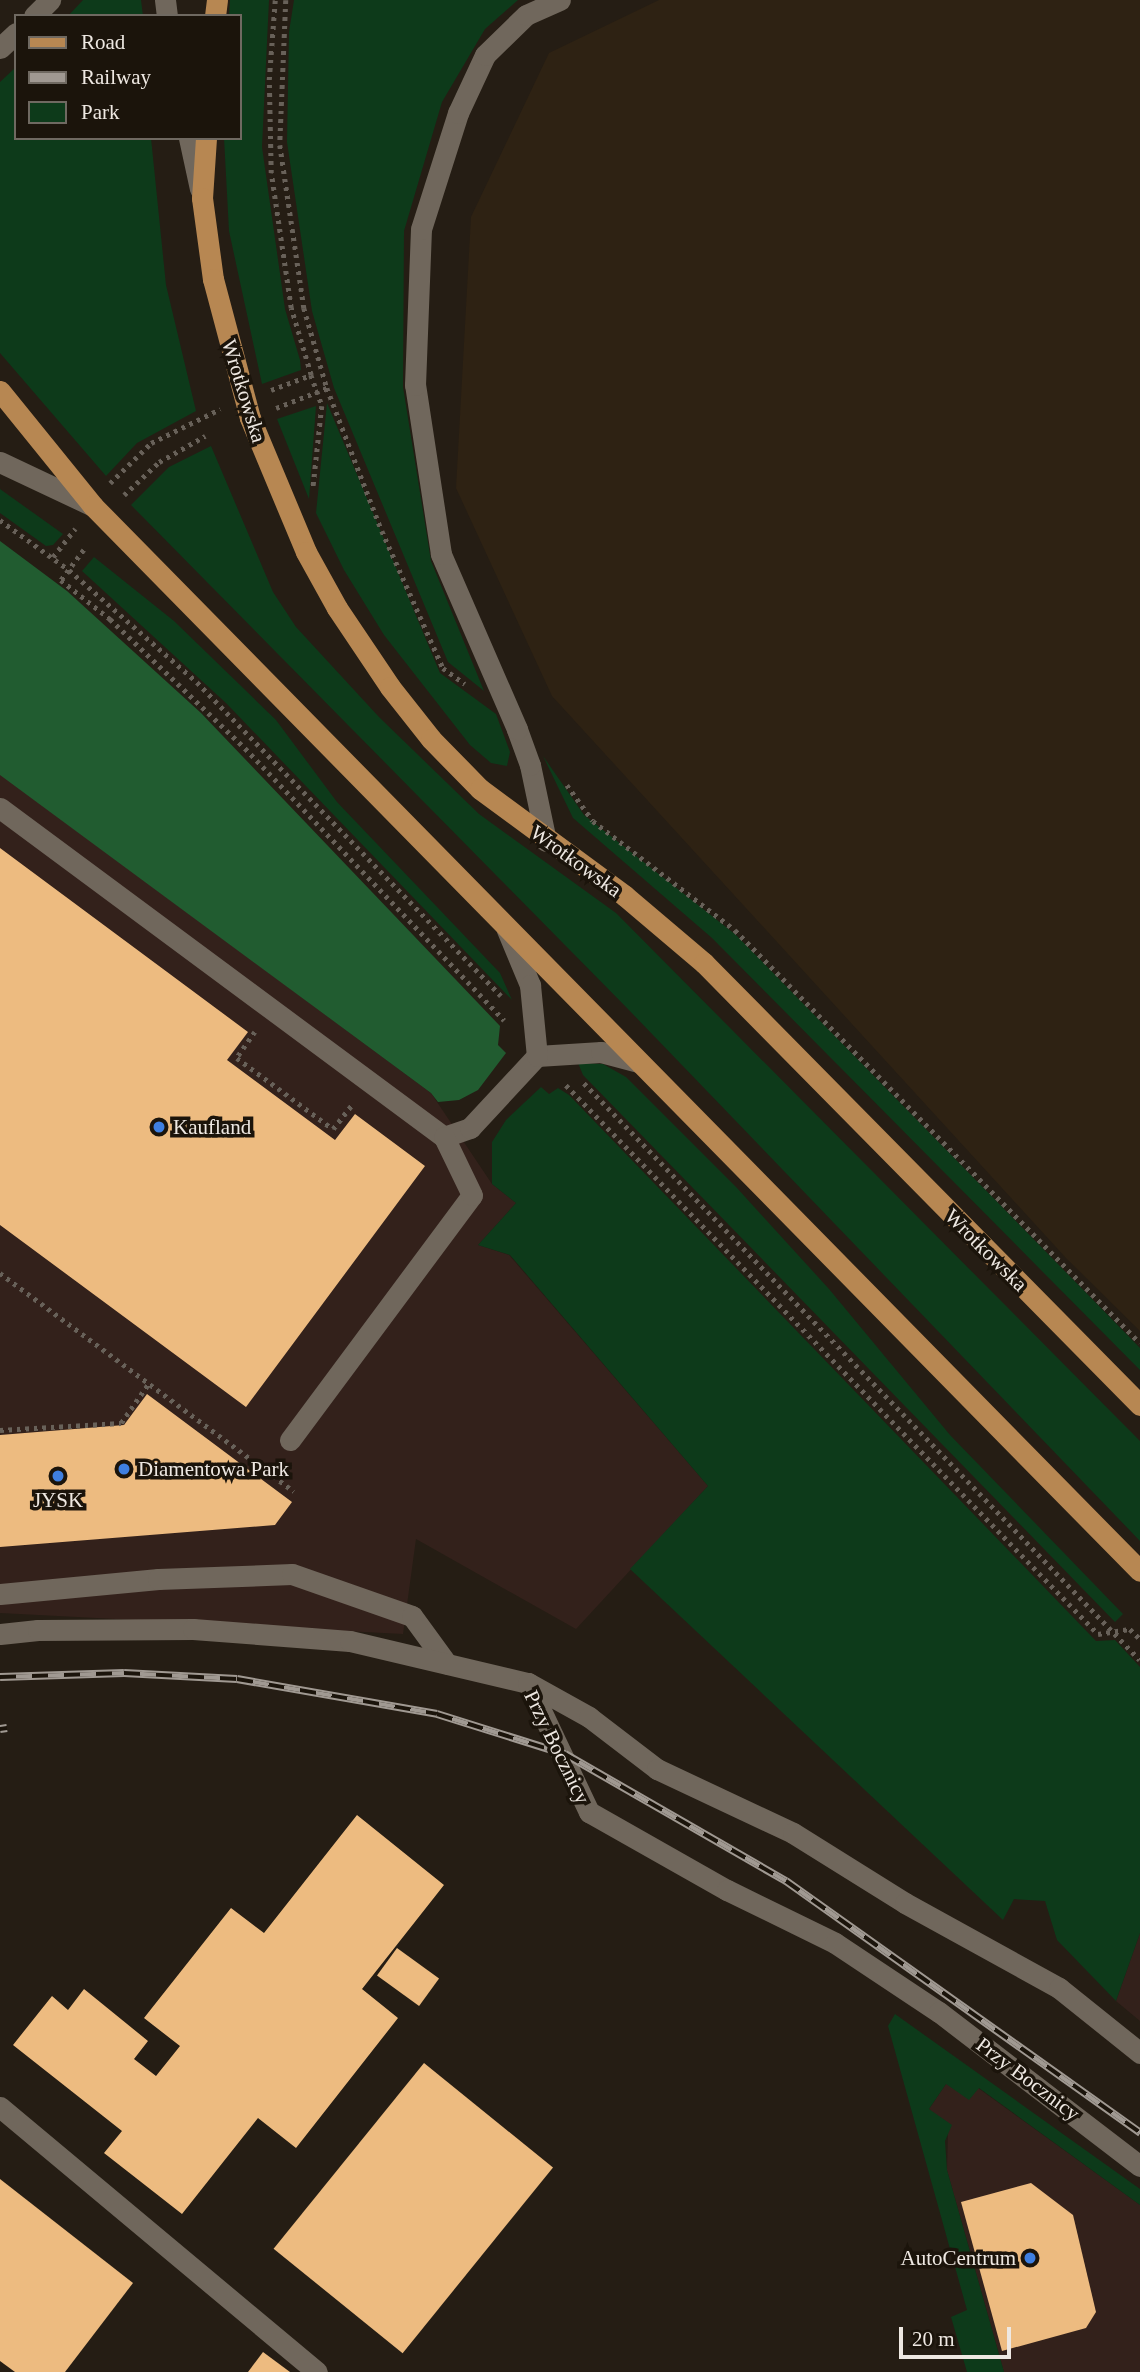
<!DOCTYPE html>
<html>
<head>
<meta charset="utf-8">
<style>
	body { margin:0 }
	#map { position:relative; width:1140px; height:2372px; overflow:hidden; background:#251d14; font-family:"Times New Roman",serif }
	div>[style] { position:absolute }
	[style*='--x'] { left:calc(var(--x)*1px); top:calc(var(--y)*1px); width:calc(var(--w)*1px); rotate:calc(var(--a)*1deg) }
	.commercial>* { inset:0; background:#33211b }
	.built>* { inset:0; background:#2e2213 }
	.green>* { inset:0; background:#0d3a1a }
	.forest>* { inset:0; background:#215c30 }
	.building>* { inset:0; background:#edbb80; transform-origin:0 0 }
	.path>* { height:4.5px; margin-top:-2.25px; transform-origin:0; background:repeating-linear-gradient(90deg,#686159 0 3.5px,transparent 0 8.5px) }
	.minor>* { height:21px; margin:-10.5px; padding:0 10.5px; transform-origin:10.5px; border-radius:10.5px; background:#70675c }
	.major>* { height:21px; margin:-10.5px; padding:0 10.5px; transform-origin:10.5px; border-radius:10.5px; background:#b78752 }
	.rail>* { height:8px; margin-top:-4px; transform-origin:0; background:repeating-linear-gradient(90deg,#1b140b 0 16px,#a09992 0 32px); box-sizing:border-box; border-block:2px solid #a09992 }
	.dots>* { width:19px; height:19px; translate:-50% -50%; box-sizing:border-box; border:4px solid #1b140b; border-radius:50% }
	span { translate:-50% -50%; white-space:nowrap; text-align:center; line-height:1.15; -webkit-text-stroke:7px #1b140b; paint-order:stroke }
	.street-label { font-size:21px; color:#eee8e2 }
	.poi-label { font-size:21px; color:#eee8e2 }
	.left { translate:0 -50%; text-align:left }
	.right { translate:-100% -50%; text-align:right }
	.legend { position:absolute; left:14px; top:14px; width:228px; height:126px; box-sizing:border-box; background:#1b140b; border:2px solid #6f6961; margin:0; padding:9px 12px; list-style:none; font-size:21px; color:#eee8e2 }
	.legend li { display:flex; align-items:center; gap:14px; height:35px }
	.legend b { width:35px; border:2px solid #6f6961 }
	.scale { position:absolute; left:899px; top:2327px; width:112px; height:32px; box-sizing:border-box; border:4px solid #eee8e2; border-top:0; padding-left:9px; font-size:21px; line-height:24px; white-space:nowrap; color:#eee8e2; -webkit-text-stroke:5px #1b140b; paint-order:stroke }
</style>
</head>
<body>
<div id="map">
	<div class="commercial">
		<i style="clip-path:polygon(0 774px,431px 1093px,492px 1184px,516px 1203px,478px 1245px,509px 1255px,708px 1486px,576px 1629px,416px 1539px,403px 1634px,0 1613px)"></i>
		<i style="clip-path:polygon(1140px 1933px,1140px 2021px,1116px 2001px)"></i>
		<i style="clip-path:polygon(946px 2084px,978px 2088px,1140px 2205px,1140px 2372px,1004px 2372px,947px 2170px,948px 2133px,929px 2109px)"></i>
	</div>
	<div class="built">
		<i style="clip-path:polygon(659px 0,1140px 0,1140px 1331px,1066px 1258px,552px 696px,456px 488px,471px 217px,549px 53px)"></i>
	</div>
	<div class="green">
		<i style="clip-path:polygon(83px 0,141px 0,143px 16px,68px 16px)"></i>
		<i style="clip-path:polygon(230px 0,269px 0,262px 147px,285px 309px,300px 360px,301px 370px,262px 384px,229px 231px,224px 138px,240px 138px,240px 16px,229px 16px)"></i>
		<i style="clip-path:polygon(294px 0,518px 0,485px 29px,442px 102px,404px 231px,403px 387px,431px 561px,484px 691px,448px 662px,334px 388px,312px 311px,287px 142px,289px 32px)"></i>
		<i style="clip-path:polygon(16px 67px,16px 138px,151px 138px,166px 285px,196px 411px,137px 443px,106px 476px,0 353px,0 82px)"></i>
		<i style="clip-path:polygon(327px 403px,440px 673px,496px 714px,510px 752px,507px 766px,491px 763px,470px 745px,384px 635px,344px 570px,316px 513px)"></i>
		<i style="clip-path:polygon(316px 406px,309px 499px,277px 419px)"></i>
		<i style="clip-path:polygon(211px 446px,273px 592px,296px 627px,379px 717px,479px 814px,616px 913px,1140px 1441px,1140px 1541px,627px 1008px,131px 505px,169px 467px)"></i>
		<i style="clip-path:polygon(0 489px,63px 534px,53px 545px,46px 546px,0 513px)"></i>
		<i style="clip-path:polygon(94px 557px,174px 621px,276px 720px,337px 802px,500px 973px,512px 1000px,226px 703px,82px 571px)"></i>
		<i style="clip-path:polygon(543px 756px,584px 815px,736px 935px,1140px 1348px,1140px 1370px,712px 938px,573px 818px)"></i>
		<i style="clip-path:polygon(578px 1063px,603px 1064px,626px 1077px,737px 1188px,829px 1289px,950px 1435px,1123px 1614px,1115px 1622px,583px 1075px)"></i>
		<i style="clip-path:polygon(541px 1087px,549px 1094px,558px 1088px,569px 1095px,1096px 1641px,1115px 1640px,1140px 1667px,1140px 1933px,1116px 2001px,1057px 1940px,1045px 1901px,1014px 1899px,1003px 1920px,630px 1569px,708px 1486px,510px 1255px,478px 1245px,516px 1203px,492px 1184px,492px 1142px,506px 1120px)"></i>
		<i style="clip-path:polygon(895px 2014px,1140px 2189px,1140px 2205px,979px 2088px,969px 2100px,946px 2084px,929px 2109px,952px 2125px,945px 2141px,947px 2170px,1004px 2372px,967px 2372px,951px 2317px,967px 2310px,888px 2026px)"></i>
	</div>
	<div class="forest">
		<i style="clip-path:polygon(0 541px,67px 591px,201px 713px,500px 1026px,498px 1045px,506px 1053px,478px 1090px,459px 1100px,438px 1102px,431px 1093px,0 775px)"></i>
	</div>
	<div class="building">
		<i style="clip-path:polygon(0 848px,248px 1032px,227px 1060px,335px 1140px,355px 1114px,425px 1166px,246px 1407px,0 1225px)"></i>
		<i style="clip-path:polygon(147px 1394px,292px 1502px,275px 1525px,0 1547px,0 1435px,124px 1425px)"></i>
		<i style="clip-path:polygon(357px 1815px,444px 1885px,362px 1989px,398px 2018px,296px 2148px,258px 2118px,182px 2214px,104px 2153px,122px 2131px,13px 2045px,52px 1996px,68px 2010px,84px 1989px,148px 2041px,134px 2059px,156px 2076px,180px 2046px,144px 2018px,231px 1908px,264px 1933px)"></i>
		<i style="left:397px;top:1948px;width:52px;height:34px;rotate:36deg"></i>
		<i style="left:424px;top:2063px;width:166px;height:239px;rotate:39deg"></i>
		<i style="clip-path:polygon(0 2179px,133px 2283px,65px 2372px,15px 2372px,0 2361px)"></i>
		<i style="clip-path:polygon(1031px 2183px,1073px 2215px,1096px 2312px,1086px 2328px,1002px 2351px,961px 2202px)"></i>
		<i style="clip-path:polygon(263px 2352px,290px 2372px,248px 2372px)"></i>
	</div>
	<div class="path">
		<i style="--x:286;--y:0;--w:145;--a:92.4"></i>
		<i style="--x:280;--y:145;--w:165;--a:81.6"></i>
		<i style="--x:304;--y:308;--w:83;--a:74"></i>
		<i style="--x:327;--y:388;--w:153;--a:69"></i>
		<i style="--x:382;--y:531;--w:150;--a:66"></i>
		<i style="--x:443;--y:668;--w:27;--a:36"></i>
		<i style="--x:311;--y:375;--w:33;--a:70"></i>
		<i style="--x:322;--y:406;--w:83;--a:96.2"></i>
		<i style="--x:271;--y:390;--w:43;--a:-20.6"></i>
		<i style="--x:311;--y:375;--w:70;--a:-106.6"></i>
		<i style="--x:291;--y:308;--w:136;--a:-98.4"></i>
		<i style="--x:271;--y:173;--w:93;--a:-91.2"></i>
		<i style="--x:269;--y:80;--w:80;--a:-85.7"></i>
		<i style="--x:276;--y:408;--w:55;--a:-21.4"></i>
		<i style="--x:110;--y:483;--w:57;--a:-44.3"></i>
		<i style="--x:151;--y:443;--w:77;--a:-26.2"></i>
		<i style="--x:124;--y:495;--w:48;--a:-43.3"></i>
		<i style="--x:159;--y:462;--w:53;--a:-29.5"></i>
		<i style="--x:0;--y:520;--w:85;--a:35.9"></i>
		<i style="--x:69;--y:570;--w:170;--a:41.2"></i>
		<i style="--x:197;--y:682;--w:437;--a:45.9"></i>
		<i style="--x:84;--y:550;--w:38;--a:127"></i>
		<i style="--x:61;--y:580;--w:63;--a:38.5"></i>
		<i style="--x:110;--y:619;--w:187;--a:43.7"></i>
		<i style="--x:245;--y:748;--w:376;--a:46.4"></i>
		<i style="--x:53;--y:557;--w:36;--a:-52"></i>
		<i style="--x:567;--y:785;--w:44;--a:54.2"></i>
		<i style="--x:593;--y:821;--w:179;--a:37.5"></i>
		<i style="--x:735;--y:930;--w:578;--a:45.56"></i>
		<i style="--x:255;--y:1032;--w:32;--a:125"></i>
		<i style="--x:237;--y:1058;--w:119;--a:36.5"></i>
		<i style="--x:333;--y:1129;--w:33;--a:-52"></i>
		<i style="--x:584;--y:1083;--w:801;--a:46.06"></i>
		<i style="--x:566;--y:1085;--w:764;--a:45.9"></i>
		<i style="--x:1098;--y:1634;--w:32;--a:-9"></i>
		<i style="--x:1130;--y:1629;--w:14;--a:45"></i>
		<i style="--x:0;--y:1273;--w:366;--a:36.6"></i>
		<i style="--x:0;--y:1430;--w:121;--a:-3.3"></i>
		<i style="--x:121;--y:1423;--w:49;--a:-55"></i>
	</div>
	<div class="minor">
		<i style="--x:165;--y:0;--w:16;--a:83"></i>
		<i style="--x:34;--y:16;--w:23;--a:-45"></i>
		<i style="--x:0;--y:48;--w:22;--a:-43"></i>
		<i style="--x:189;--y:138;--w:52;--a:77.8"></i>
		<i style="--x:0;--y:462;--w:103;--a:25.3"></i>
		<i style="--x:0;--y:808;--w:553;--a:36.54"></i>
		<i style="--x:444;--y:1137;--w:28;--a:-19"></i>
		<i style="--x:470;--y:1128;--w:98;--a:-47.1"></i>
		<i style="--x:537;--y:1056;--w:64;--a:-3.6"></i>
		<i style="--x:601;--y:1052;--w:38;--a:15"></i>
		<i style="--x:546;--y:841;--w:78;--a:-101.9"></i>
		<i style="--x:530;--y:765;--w:38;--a:-110"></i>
		<i style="--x:517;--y:729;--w:191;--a:-113.5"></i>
		<i style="--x:441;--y:554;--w:171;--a:-98.7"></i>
		<i style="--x:415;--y:385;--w:156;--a:-87.8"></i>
		<i style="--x:421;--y:229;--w:122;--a:-72.3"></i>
		<i style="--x:458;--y:113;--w:64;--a:-65"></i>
		<i style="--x:485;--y:55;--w:57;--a:-44.3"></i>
		<i style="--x:526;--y:15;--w:37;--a:-24"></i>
		<i style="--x:507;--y:930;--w:60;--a:67.3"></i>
		<i style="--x:530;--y:985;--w:71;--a:84.4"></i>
		<i style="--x:290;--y:1440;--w:305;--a:-53.4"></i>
		<i style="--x:472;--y:1195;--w:64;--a:-115.8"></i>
		<i style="--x:0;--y:1594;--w:159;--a:-5.4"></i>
		<i style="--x:158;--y:1579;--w:134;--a:-2.1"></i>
		<i style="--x:292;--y:1574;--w:127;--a:19.3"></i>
		<i style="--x:412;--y:1616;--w:59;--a:53.9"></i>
		<i style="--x:0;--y:1634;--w:38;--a:-6"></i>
		<i style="--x:38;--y:1630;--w:155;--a:-0.4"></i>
		<i style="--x:193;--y:1629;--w:157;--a:4.4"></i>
		<i style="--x:350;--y:1641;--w:183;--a:13.3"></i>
		<i style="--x:528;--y:1683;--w:70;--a:29.1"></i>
		<i style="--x:589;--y:1717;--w:86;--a:37.4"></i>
		<i style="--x:657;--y:1769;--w:150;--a:25.2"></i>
		<i style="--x:793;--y:1833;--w:132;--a:32"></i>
		<i style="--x:905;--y:1903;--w:176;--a:28.9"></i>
		<i style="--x:1059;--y:1988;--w:104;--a:38.7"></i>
		<i style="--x:528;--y:1683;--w:143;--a:64.7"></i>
		<i style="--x:589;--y:1812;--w:159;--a:29.5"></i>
		<i style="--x:727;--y:1890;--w:120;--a:26.1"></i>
		<i style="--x:835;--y:1943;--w:125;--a:33.6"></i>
		<i style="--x:939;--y:2012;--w:253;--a:37.5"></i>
		<i style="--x:0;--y:2107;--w:413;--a:39.9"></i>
	</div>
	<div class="major">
		<i style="--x:215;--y:16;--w:16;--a:-83"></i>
		<i style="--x:206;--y:138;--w:60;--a:93.8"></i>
		<i style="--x:202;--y:198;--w:82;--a:82.3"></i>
		<i style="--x:213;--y:279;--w:144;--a:75.1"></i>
		<i style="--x:250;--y:418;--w:145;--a:67.3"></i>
		<i style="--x:306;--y:552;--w:64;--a:61"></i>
		<i style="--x:337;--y:608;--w:95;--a:56.1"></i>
		<i style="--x:390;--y:687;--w:66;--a:51.7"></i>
		<i style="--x:431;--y:739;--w:70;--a:45.6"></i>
		<i style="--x:480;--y:789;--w:180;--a:36.4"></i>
		<i style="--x:625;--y:896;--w:104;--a:40.3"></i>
		<i style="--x:704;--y:963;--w:621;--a:45.39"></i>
		<i style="--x:0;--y:391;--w:148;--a:51"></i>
		<i style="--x:93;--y:506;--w:1493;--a:45.49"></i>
	</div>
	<div class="rail">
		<i style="--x:0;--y:1677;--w:124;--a:-1.8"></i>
		<i style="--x:124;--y:1673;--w:113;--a:3"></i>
		<i style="--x:237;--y:1679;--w:203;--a:9.9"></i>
		<i style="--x:437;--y:1714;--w:134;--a:17.4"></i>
		<i style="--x:565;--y:1754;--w:255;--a:29.9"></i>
		<i style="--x:786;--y:1881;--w:435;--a:35.4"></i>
		<i style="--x:0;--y:1729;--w:7;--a:-8"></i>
	</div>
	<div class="dots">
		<i style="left:159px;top:1127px;background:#3f7fe0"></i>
		<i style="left:124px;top:1469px;background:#3f7fe0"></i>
		<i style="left:58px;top:1476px;background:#3f7fe0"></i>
		<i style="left:1030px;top:2258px;background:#3f7fe0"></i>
	</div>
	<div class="street-label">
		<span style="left:244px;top:391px;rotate:73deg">Wrotkowska</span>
		<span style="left:576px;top:861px;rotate:36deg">Wrotkowska</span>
		<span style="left:986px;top:1250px;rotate:45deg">Wrotkowska</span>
		<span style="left:557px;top:1747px;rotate:64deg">Przy Bocznicy</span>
		<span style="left:1028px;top:2079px;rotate:37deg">Przy Bocznicy</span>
	</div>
	<div class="poi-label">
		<span class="left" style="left:173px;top:1127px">Kaufland</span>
		<span class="left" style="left:138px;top:1469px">Diamentowa Park</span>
		<span style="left:58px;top:1500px">JYSK</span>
		<span class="right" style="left:1016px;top:2258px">AutoCentrum</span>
	</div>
	<ul class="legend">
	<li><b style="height:9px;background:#b78752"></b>Road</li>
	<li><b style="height:9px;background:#a09992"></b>Railway</li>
	<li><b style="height:19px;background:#0d3a1a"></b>Park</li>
	</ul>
	<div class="scale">20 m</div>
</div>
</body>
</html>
